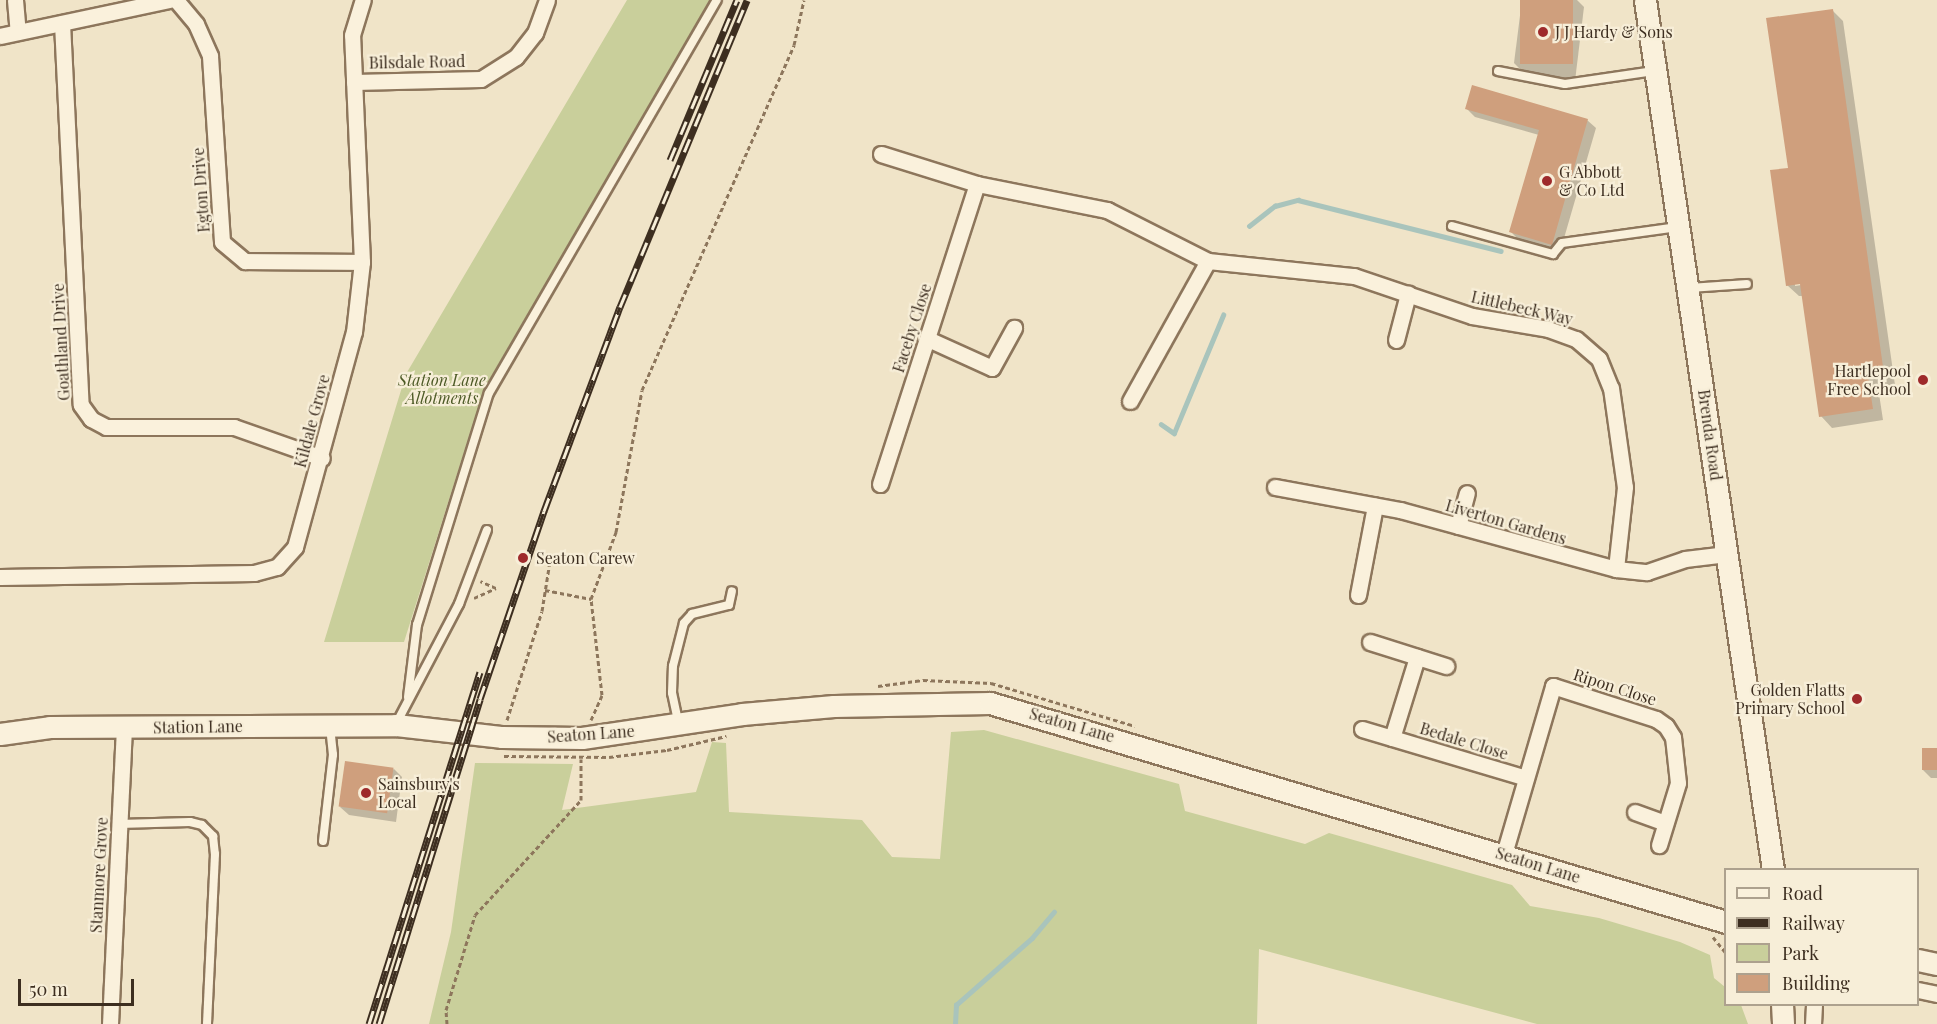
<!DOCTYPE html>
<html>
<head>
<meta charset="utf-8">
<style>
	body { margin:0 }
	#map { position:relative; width:1937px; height:1024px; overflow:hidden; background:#f0e4c8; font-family:"Playfair Display",serif }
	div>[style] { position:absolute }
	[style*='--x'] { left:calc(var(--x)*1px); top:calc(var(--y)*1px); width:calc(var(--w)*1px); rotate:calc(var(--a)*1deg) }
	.green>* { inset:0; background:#c9cf9b }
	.shadow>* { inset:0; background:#0003 }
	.stream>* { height:4.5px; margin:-2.25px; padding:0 2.25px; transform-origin:2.25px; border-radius:2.25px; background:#a9c4bc }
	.building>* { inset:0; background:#cf9f7d; transform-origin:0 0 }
	.path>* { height:3px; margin-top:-1.5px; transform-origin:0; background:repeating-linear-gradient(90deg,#8d765c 0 4.5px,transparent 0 7.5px) }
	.roads { filter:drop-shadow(2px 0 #8d765c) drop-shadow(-2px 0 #8d765c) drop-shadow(0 2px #8d765c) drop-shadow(0 -2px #8d765c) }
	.service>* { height:8px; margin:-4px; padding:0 4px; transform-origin:4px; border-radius:4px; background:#faf1dc }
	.minor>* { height:15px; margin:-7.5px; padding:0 7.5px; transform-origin:7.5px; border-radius:7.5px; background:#faf1dc }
	.secondary>* { height:21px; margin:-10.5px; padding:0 10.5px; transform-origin:10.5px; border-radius:10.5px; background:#faf1dc }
	.rail>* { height:7px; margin-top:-3.5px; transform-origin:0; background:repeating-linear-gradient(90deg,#f7eed8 0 14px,#3d2e20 0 28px); box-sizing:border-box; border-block:2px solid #3d2e20 }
	.dots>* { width:16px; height:16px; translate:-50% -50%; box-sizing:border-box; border:3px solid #f7eed8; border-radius:50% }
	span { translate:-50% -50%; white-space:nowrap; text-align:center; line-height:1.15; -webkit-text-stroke:4.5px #f7eed8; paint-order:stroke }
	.poi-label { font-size:16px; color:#3d2e20 }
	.left { translate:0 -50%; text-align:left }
	.right { translate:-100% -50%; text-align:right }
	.street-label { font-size:16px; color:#3d2e20 }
	.park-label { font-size:16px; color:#4d5a26; font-style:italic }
	.legend { position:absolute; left:1724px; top:868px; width:195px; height:138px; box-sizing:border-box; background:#f7eed8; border:2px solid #ada18e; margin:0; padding:8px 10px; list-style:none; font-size:18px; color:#3d2e20 }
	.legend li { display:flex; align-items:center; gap:12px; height:30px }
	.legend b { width:30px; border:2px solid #ada18e }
	.scale { position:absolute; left:18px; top:979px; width:116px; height:27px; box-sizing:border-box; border:3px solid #3d2e20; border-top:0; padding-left:8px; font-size:18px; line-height:21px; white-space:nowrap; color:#3d2e20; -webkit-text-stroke:4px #f7eed8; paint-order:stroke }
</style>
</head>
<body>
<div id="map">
	<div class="green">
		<i style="clip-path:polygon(627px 0,713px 0,484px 389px,404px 642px,324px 642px,406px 374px)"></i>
		<i style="clip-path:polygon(984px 730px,1179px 784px,1185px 811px,1305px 844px,1329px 833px,1512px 885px,1530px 906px,1599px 918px,1680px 942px,1710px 955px,1714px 978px,1725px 987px,1726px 1004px,1741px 1005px,1748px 1024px,1537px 1024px,1259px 949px,1257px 1024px,429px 1024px,451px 932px,475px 763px,573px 764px,562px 810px,696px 792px,712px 742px,726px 743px,729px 812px,862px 820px,892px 857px,940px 859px,951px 732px)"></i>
	</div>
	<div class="shadow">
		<i style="clip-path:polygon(1522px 0,1577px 0,1584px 7px,1575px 81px,1525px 74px,1514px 63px)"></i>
		<i style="clip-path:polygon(evenodd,1832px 10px,1843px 21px,1895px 385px,1878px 387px,1883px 420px,1832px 428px,1821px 416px,1804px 296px,1799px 296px,1787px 285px,1789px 169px,1832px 10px,1795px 283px,1808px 284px,1795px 286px,1795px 283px)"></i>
		<i style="clip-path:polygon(1466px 108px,1587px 120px,1596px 128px,1560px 252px,1519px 240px,1511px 232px,1539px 135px,1475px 117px)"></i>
		<i style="clip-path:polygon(1937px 750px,1937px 778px,1931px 778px,1923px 770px)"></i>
		<i style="clip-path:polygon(394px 769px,402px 777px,396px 822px,349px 815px,340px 807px)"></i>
	</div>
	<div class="stream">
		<i style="--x:1249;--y:226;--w:33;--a:-38"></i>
		<i style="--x:1275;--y:206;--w:24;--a:-15"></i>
		<i style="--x:1298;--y:200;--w:209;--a:14.1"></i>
		<i style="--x:1161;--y:424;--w:16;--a:35"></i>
		<i style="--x:1174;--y:433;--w:128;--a:-67.4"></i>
		<i style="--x:955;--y:1024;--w:19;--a:-87"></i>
		<i style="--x:956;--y:1005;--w:101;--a:-41.4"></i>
		<i style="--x:1032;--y:938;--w:34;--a:-50"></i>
	</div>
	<div class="building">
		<i style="left:1520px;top:0;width:53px;height:64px"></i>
		<i style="clip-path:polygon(1833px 9px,1884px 374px,1868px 376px,1873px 409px,1819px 417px,1800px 284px,1786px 286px,1770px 170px,1788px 168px,1766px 18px)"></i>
		<i style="clip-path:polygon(1472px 85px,1588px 119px,1552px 245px,1509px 232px,1539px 130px,1465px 109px)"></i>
		<i style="left:1922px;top:748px;width:15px;height:22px"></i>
		<i style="left:345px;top:761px;width:49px;height:46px;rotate:8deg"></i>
	</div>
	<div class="path">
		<i style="--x:545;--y:590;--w:47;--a:11.1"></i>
		<i style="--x:474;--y:598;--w:24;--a:-24"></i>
		<i style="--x:496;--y:588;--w:17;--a:-156"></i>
		<i style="--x:878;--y:686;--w:45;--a:-7.6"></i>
		<i style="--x:923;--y:680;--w:68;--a:2.5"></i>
		<i style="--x:991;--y:683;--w:150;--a:16.6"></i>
		<i style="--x:507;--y:720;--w:114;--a:-72.2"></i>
		<i style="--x:542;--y:611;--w:57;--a:-80.9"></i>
		<i style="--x:551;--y:555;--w:11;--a:-175"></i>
		<i style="--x:591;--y:720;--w:27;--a:-66"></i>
		<i style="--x:602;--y:695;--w:97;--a:-96.5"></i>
		<i style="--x:591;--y:599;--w:72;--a:-69.5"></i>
		<i style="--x:616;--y:532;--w:144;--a:-79.6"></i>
		<i style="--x:642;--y:390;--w:377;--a:-66.2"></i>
		<i style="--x:794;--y:45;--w:46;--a:-77.5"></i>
		<i style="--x:504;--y:756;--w:105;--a:0.5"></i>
		<i style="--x:609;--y:757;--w:58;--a:-6.9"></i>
		<i style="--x:667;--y:750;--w:61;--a:-13.3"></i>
		<i style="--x:1713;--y:937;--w:21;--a:51"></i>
		<i style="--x:447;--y:1024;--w:14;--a:-94"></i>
		<i style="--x:446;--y:1010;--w:99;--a:-73"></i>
		<i style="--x:475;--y:915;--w:156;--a:-47.3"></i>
		<i style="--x:581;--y:800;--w:41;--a:-90"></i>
	</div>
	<div class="roads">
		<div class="service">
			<i style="--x:1498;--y:71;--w:68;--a:11"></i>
			<i style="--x:1565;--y:84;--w:90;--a:-8.3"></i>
			<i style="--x:1452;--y:226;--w:105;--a:15.5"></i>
			<i style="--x:1553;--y:254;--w:14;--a:-51"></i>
			<i style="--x:1562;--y:243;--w:117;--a:-7.9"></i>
			<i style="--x:1690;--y:288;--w:57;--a:-4"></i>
			<i style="--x:408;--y:697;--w:73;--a:-82.9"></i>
			<i style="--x:417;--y:625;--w:243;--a:-72.8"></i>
			<i style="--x:489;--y:393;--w:454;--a:-59.9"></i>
			<i style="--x:678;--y:721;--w:29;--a:-102"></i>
			<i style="--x:672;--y:693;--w:27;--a:-88"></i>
			<i style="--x:673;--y:666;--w:44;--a:-75.7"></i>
			<i style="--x:684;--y:623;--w:12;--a:-48"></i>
			<i style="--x:692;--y:614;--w:38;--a:-14"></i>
			<i style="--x:729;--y:605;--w:14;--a:-78"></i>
			<i style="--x:396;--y:724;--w:136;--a:-62.3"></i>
			<i style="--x:459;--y:604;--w:79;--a:-69.3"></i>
			<i style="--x:119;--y:824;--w:71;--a:-1.6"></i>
			<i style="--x:190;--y:822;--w:12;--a:14"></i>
			<i style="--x:202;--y:825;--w:16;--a:45"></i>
			<i style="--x:213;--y:836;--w:18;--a:84"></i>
			<i style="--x:215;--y:854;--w:170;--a:92.7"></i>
			<i style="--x:323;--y:841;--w:87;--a:-83.4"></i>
			<i style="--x:333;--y:755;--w:28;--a:-96"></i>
		</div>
		<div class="minor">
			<i style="--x:15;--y:0;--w:32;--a:85"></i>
			<i style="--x:176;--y:0;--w:31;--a:50"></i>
			<i style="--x:196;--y:24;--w:35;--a:66"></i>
			<i style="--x:210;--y:56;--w:186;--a:86.3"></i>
			<i style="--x:222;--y:242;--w:30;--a:40"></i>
			<i style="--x:245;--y:261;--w:117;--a:0.5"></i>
			<i style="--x:62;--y:23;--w:382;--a:87.2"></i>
			<i style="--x:81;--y:405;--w:17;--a:54"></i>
			<i style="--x:91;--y:419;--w:17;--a:28"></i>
			<i style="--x:106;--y:427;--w:128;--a:0"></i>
			<i style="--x:234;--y:427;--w:93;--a:19.4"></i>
			<i style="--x:0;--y:36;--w:173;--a:-12"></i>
			<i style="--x:354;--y:82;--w:127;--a:-1.4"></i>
			<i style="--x:481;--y:79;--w:41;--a:-32.2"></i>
			<i style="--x:516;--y:57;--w:31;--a:-52"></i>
			<i style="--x:535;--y:33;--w:35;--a:-70"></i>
			<i style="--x:881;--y:154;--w:101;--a:17.4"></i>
			<i style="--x:977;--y:184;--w:133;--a:11.3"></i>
			<i style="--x:1107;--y:210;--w:113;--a:26.8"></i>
			<i style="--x:1208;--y:261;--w:147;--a:5.9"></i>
			<i style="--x:1354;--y:276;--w:125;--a:18.7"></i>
			<i style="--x:1472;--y:316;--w:77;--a:9.7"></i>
			<i style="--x:1548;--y:329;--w:30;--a:20"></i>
			<i style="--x:1576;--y:339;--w:30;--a:41"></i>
			<i style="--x:1599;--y:359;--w:31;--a:68"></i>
			<i style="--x:1611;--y:388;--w:100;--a:82"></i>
			<i style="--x:1625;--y:487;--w:82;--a:96.3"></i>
			<i style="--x:928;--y:339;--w:70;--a:24.4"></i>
			<i style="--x:992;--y:368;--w:46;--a:-61.2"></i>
			<i style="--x:1396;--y:340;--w:48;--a:-75.4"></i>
			<i style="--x:1130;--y:401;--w:160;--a:-60.9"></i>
			<i style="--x:880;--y:484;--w:315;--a:-72.1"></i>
			<i style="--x:1275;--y:487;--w:127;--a:10.4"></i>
			<i style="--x:1400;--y:510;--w:224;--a:15.3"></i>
			<i style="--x:1616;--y:569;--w:31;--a:6"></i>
			<i style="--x:1647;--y:572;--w:40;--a:-18.9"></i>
			<i style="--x:1685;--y:559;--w:42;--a:-6.8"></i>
			<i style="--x:1458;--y:526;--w:34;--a:-75"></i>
			<i style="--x:0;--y:577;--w:254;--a:-0.9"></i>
			<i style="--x:254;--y:573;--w:24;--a:-15"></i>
			<i style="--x:277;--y:567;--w:27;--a:-48"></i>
			<i style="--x:295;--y:547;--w:223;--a:-74.7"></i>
			<i style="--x:354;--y:332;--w:70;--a:-83.5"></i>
			<i style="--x:362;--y:262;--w:227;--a:-92.5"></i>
			<i style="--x:352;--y:35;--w:37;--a:-73"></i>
			<i style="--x:1358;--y:595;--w:91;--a:-79.2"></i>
			<i style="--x:1370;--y:642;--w:80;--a:17.5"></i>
			<i style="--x:1362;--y:729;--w:171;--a:16.6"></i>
			<i style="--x:1392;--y:738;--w:85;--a:-72.8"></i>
			<i style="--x:1635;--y:812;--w:32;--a:20"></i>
			<i style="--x:1504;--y:854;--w:175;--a:-73.7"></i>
			<i style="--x:1553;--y:686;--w:108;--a:17.8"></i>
			<i style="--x:1656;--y:719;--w:12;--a:35"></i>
			<i style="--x:1666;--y:726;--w:13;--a:58"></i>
			<i style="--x:1673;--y:737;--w:46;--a:83.8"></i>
			<i style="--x:1678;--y:783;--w:65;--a:107"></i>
			<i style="--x:1918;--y:990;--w:19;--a:12"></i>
			<i style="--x:110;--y:1024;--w:297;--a:-87.3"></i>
			<i style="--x:1813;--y:1024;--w:20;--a:-87"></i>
		</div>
		<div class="secondary">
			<i style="--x:1645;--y:0;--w:879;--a:81.63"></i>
			<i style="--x:0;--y:734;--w:50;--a:-8"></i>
			<i style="--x:50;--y:727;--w:346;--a:-0.3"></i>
			<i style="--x:396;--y:725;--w:107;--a:6.5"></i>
			<i style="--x:502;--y:737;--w:80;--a:0.7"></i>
			<i style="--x:582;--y:738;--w:162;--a:-8.5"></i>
			<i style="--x:742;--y:714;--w:92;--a:-5"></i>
			<i style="--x:834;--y:706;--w:156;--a:-1.1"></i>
			<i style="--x:990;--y:703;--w:768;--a:16.57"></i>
			<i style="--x:1918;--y:960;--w:19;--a:12"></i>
			<i style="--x:1782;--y:1004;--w:20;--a:87"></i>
		</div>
	</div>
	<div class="rail">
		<i style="--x:670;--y:160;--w:173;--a:-67.3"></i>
		<i style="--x:369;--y:1024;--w:369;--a:-72.5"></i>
		<i style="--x:379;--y:1024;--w:340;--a:-72.7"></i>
		<i style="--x:480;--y:699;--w:199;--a:-71.2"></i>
		<i style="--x:544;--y:511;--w:218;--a:-69.6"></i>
		<i style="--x:620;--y:307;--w:332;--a:-67.5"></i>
	</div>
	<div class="dots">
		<i style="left:1543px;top:32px;background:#9e2a2b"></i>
		<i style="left:1547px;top:181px;background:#9e2a2b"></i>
		<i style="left:1923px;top:380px;background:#9e2a2b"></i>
		<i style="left:523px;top:558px;background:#9e2a2b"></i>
		<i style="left:1857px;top:699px;background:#9e2a2b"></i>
		<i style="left:366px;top:793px;background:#9e2a2b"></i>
	</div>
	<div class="poi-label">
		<span class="left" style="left:1555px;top:32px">J J Hardy &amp; Sons</span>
		<span class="left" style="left:1559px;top:181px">G Abbott<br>&amp; Co Ltd</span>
		<span class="right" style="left:1911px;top:380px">Hartlepool<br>Free School</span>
		<span class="left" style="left:536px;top:558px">Seaton Carew</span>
		<span class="right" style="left:1845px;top:699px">Golden Flatts<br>Primary School</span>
		<span class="left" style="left:378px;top:793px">Sainsbury's<br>Local</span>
	</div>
	<div class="street-label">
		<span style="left:417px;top:62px;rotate:-1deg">Bilsdale Road</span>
		<span style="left:201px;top:190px;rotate:-94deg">Egton Drive</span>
		<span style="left:1522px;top:308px;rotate:13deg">Littlebeck Way</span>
		<span style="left:912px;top:328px;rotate:-72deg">Faceby Close</span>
		<span style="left:61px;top:342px;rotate:-93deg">Goathland Drive</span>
		<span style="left:312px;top:421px;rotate:-75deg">Kildale Grove</span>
		<span style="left:1710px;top:435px;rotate:82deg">Brenda Road</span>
		<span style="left:1506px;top:522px;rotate:16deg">Liverton Gardens</span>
		<span style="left:1615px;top:687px;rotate:18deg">Ripon Close</span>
		<span style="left:1072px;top:725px;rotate:16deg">Seaton Lane</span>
		<span style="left:198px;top:727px;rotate:-1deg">Station Lane</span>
		<span style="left:591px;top:734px;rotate:-4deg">Seaton Lane</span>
		<span style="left:1464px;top:741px;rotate:17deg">Bedale Close</span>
		<span style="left:1538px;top:865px;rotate:17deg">Seaton Lane</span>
		<span style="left:99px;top:875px;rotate:-87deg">Stanmore Grove</span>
	</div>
	<div class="park-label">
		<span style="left:442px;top:389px">Station Lane<br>Allotments</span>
	</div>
	<ul class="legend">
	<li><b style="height:8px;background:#faf1dc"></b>Road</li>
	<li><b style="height:8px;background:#3d2e20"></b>Railway</li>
	<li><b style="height:16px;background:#c9cf9b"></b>Park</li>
	<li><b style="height:16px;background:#cf9f7d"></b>Building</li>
	</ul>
	<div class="scale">50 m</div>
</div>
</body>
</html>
